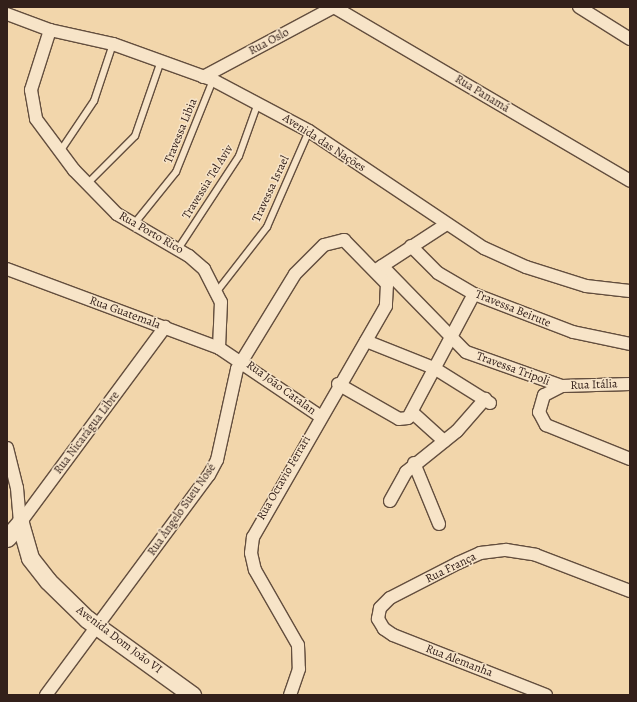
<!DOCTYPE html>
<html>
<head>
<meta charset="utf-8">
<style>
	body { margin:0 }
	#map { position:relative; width:637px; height:702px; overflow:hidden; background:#f2d6ab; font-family:Alegreya,serif }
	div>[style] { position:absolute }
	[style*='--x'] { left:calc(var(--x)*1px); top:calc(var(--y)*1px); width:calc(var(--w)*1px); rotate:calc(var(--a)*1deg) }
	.roads { filter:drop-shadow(1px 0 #634e3e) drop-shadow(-1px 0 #634e3e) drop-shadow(0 1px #634e3e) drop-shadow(0 -1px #634e3e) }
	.lane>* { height:6px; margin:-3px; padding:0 3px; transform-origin:3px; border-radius:3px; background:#f7e4c8 }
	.street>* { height:12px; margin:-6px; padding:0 6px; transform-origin:6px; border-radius:6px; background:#f7e4c8 }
	.secondary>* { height:17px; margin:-8.5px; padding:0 8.5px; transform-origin:8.5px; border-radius:8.5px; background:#f7e4c8 }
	span { translate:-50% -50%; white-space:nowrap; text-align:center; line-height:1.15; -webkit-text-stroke:3px #f7e4c8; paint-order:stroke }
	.street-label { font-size:12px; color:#33201a }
	.frame { position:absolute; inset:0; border:8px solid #33201a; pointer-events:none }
</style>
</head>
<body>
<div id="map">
	<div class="roads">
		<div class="lane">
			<i style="--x:59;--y:153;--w:63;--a:-56.1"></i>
			<i style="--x:94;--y:101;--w:60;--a:-71.6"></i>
			<i style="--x:87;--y:184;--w:68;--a:-45"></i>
			<i style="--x:135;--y:136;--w:79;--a:-70.9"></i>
			<i style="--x:134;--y:224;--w:67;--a:-51.1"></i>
			<i style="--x:176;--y:172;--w:99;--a:-68.1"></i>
			<i style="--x:178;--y:249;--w:111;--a:-56.7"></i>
			<i style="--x:239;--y:156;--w:56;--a:-70.3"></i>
			<i style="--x:218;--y:290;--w:80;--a:-52.1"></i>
			<i style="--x:267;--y:227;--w:105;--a:-66.4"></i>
		</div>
		<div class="street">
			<i style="--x:334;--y:7;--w:343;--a:30.4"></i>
			<i style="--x:579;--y:7;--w:60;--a:32.1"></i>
			<i style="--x:7;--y:14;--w:46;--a:20.4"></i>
			<i style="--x:50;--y:30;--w:65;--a:12.5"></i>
			<i style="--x:113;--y:44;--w:106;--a:19.8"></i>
			<i style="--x:213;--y:80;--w:109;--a:28"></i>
			<i style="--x:309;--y:131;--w:211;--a:33.8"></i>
			<i style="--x:484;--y:248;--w:46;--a:24.3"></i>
			<i style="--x:526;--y:267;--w:63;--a:17.6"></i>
			<i style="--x:586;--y:286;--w:44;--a:6.5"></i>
			<i style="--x:50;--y:30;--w:63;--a:107.6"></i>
			<i style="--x:31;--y:90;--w:29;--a:80"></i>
			<i style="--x:36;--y:119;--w:64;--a:53.3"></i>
			<i style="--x:74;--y:170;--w:62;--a:45.7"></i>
			<i style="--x:117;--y:214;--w:83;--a:30.3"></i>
			<i style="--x:189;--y:256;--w:20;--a:41"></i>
			<i style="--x:204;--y:269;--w:37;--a:63"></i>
			<i style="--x:221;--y:302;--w:46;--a:92.5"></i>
			<i style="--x:203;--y:77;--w:149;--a:-28.1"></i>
			<i style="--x:411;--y:246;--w:38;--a:45"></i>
			<i style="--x:438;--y:273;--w:42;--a:30.3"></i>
			<i style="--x:474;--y:294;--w:106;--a:21"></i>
			<i style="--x:573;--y:332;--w:58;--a:11.9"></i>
			<i style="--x:382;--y:266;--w:120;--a:45.7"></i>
			<i style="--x:466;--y:352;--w:102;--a:19.5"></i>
			<i style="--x:7;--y:269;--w:226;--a:20.4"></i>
			<i style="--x:219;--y:348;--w:122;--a:34"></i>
			<i style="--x:376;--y:270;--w:82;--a:-33.1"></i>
			<i style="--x:366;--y:341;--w:73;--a:21.7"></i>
			<i style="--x:434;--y:368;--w:66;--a:32"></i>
			<i style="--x:338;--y:384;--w:70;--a:29.8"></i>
			<i style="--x:399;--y:419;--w:9;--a:-6"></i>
			<i style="--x:408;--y:418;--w:140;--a:-62"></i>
			<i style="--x:630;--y:384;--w:68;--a:178.3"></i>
			<i style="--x:562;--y:386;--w:20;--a:153"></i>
			<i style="--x:544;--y:395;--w:18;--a:106"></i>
			<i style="--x:539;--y:412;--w:15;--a:62"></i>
			<i style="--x:546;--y:425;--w:91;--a:22"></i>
			<i style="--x:413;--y:413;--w:42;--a:42.1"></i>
			<i style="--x:7;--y:448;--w:41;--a:76"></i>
			<i style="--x:17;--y:488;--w:35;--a:85"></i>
			<i style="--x:414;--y:463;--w:66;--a:67.7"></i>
			<i style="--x:390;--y:501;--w:33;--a:-61"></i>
			<i style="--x:406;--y:472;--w:65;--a:-38.8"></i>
			<i style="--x:457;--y:431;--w:43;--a:-48.8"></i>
			<i style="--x:20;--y:523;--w:244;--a:-53.5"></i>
			<i style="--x:46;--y:695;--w:274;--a:-53.5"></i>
			<i style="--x:209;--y:475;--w:17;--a:-62"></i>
			<i style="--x:217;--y:460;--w:93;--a:-77.6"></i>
			<i style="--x:237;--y:369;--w:111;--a:-58.6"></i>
			<i style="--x:295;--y:274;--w:41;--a:-45"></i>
			<i style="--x:324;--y:245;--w:21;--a:-14"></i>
			<i style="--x:344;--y:240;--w:62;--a:45.7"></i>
			<i style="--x:387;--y:284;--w:22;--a:93"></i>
			<i style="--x:386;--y:306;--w:267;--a:119.9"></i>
			<i style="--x:253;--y:537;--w:16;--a:97"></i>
			<i style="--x:251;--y:553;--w:17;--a:77"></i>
			<i style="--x:255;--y:570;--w:86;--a:60.2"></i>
			<i style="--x:298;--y:645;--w:24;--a:88"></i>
			<i style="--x:299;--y:669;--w:28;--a:109"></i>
			<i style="--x:546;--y:695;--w:164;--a:-158.6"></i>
			<i style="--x:393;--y:635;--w:11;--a:-146"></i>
			<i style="--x:384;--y:629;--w:12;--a:-121"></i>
			<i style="--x:378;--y:619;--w:11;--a:-80"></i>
			<i style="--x:380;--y:608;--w:14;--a:-45"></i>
			<i style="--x:390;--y:598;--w:76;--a:-27.2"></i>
			<i style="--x:458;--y:563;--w:24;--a:-24"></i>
			<i style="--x:480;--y:553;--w:26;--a:-7"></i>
			<i style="--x:506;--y:550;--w:30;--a:9"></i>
			<i style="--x:536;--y:555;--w:101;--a:21"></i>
		</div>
		<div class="secondary">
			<i style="--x:20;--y:523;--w:36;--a:74"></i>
			<i style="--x:30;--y:558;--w:29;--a:52"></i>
			<i style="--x:48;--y:581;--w:54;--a:44.3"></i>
			<i style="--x:87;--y:619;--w:130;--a:35.9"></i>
			<i style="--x:7;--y:538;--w:20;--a:-49"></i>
		</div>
	</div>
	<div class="street-label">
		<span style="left:269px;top:42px;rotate:-28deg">Rua Oslo</span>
		<span style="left:482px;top:94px;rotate:31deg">Rua Panamá</span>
		<span style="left:181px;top:131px;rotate:-68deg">Travessa Libia</span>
		<span style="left:324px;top:143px;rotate:33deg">Avenida das Nações</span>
		<span style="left:208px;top:182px;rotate:-58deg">Travessia Tel Aviv</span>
		<span style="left:271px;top:189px;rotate:-65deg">Travessa Israel</span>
		<span style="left:151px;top:233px;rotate:30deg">Rua Porto Rico</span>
		<span style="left:513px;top:309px;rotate:22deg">Travessa Beirute</span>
		<span style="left:125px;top:313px;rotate:20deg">Rua Guatemala</span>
		<span style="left:513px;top:369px;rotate:20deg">Travessa Tripoli</span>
		<span style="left:594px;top:385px;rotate:-2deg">Rua Itália</span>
		<span style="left:281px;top:388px;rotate:36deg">Rua João Catalan</span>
		<span style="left:87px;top:433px;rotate:-53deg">Rua Nicarágua Libre</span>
		<span style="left:284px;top:478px;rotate:-60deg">Rua Octavio Ferrari</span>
		<span style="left:182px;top:510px;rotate:-55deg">Rua Ângelo Sueu Nosé</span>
		<span style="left:451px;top:568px;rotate:-26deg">Rua França</span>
		<span style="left:119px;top:640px;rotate:37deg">Avenida Dom João VI</span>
		<span style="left:459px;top:661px;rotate:21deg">Rua Alemanha</span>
	</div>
	<div class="frame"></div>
</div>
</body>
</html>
